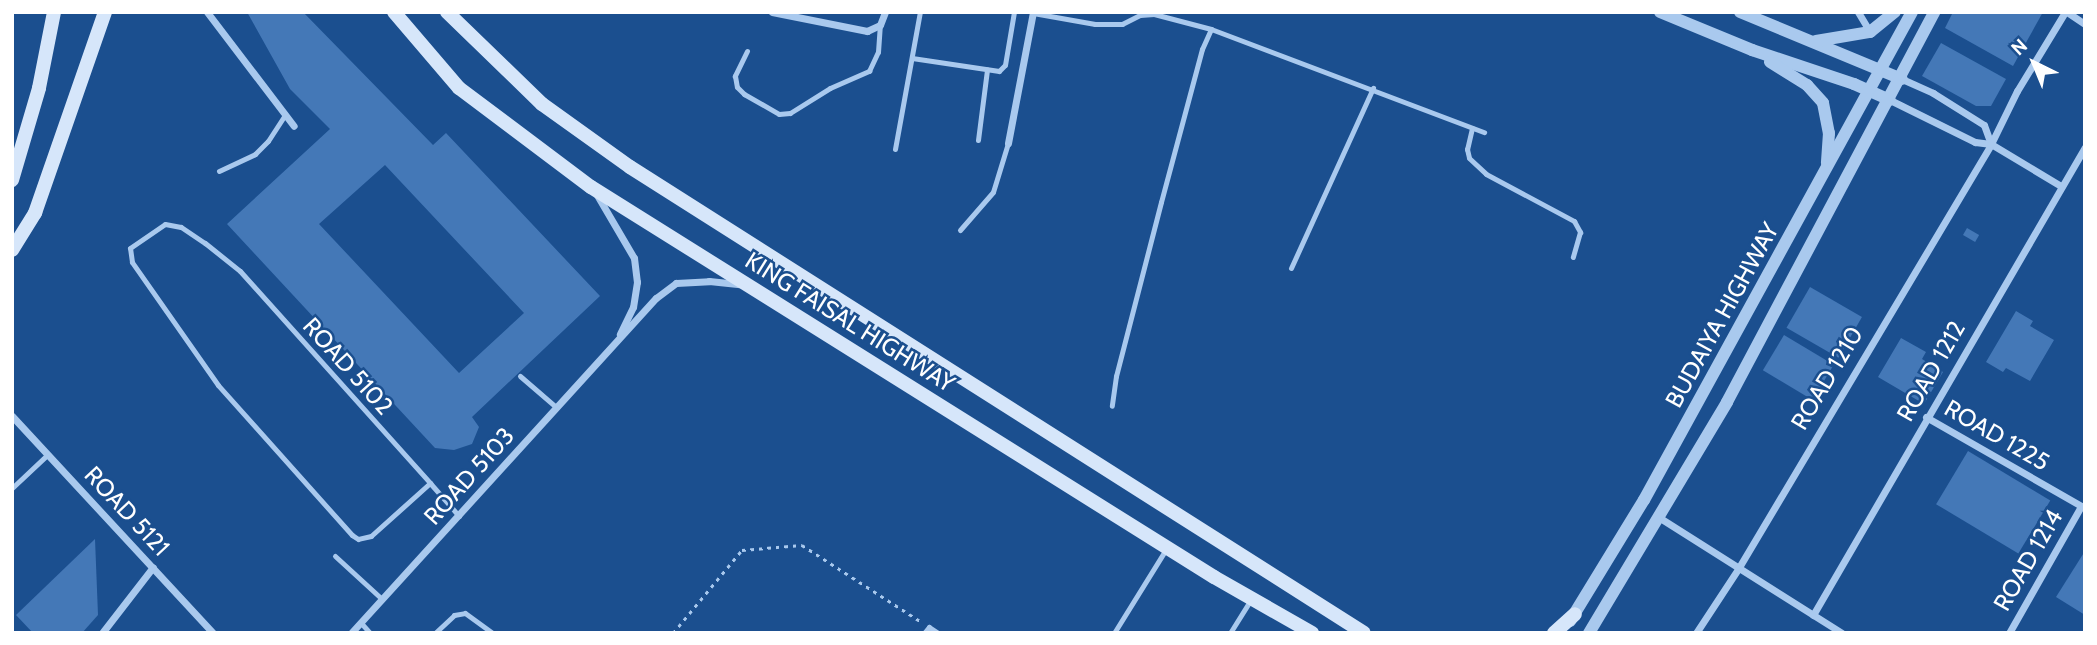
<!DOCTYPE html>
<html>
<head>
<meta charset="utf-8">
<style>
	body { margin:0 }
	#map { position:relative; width:2097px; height:645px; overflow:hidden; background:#1b4f8f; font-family:Cabin,sans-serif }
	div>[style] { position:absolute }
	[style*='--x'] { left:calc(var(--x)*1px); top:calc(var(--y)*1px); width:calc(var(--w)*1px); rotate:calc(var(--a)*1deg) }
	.building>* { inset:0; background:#4478b7; transform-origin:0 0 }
	.path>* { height:2.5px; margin-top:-1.25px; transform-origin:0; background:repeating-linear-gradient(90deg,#a9c9ee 0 3.5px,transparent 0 8.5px) }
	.service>* { height:5px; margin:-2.5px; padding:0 2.5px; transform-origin:2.5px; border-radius:2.5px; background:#a9c9ee }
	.minor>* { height:7px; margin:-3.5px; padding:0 3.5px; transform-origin:3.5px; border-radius:3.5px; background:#a9c9ee }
	.tertiary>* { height:12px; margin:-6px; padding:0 6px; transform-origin:6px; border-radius:6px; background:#a9c9ee }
	.secondary>* { height:14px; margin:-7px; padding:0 7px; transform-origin:7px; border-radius:7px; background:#d6e6fa }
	span { translate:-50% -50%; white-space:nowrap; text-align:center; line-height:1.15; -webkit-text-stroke:5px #1b4f8f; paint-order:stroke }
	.street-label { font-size:24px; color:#fff }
	.frame { position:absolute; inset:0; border:14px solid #fff; pointer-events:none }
	.north { position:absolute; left:1999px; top:28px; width:70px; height:70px; -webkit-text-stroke:5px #1b4f8f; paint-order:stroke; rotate:317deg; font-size:19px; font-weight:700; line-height:28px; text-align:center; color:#fff }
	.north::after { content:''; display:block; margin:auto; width:24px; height:32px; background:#fff; clip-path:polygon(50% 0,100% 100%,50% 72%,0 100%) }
</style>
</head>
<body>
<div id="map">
	<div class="building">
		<i style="clip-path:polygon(evenodd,247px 12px,303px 12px,433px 145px,446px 133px,600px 296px,472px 417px,479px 427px,472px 444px,454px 450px,435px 448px,227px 224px,330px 129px,290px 89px,247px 12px,385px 165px,524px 313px,459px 373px,319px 224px,385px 165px)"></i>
		<i style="clip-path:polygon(1953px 12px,2043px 12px,2013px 66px,1945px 28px)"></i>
		<i style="clip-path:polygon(1941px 43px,2006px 79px,1991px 106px,1976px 106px,1922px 76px)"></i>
		<i style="left:1967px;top:228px;width:14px;height:8px;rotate:30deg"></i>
		<i style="left:1810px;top:287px;width:60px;height:47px;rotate:30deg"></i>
		<i style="clip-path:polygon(2016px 311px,2033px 321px,2030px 326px,2054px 340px,2030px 381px,2006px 368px,2003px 372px,1986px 362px)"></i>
		<i style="left:1784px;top:335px;width:58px;height:41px;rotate:31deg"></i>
		<i style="clip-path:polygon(1901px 338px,1926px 352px,1922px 359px,1943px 372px,1924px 404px,1878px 377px)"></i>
		<i style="left:1968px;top:451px;width:96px;height:62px;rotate:31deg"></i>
		<i style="clip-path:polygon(95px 539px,98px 615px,82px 633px,33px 633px,16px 615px)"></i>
		<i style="clip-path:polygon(2085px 551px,2085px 615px,2056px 597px)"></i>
	</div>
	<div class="path">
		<i style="--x:673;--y:633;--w:108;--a:-50.3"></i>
		<i style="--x:742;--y:550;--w:60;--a:-4.8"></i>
		<i style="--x:802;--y:545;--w:140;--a:32.8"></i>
	</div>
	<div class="service">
		<i style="--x:1033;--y:13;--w:63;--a:10.1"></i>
		<i style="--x:1095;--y:24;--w:27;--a:0"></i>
		<i style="--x:1122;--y:24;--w:20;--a:-27"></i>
		<i style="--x:1140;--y:15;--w:14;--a:-4"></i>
		<i style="--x:1154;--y:14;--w:59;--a:14.7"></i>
		<i style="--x:1211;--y:29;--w:22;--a:114"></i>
		<i style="--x:1202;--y:49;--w:158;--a:105"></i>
		<i style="--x:1161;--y:202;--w:180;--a:104.5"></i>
		<i style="--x:1116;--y:376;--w:30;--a:98"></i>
		<i style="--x:1211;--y:29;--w:292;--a:20.7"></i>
		<i style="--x:747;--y:51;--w:28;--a:116"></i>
		<i style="--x:735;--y:76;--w:11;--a:80"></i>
		<i style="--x:737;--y:87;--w:10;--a:45"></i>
		<i style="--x:744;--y:94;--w:40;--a:29.7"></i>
		<i style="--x:779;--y:114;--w:11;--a:-5"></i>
		<i style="--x:790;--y:113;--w:47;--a:-32"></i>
		<i style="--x:830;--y:88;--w:43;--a:-23.6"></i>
		<i style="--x:869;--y:71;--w:21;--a:-65"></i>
		<i style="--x:878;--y:52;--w:27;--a:-86"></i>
		<i style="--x:912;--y:58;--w:88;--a:8.5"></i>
		<i style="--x:999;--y:71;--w:8;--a:-45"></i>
		<i style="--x:1005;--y:65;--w:54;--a:-80.4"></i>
		<i style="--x:1472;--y:128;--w:22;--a:103"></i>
		<i style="--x:1467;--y:149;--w:9;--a:77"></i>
		<i style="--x:1469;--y:158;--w:23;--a:43"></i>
		<i style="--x:1486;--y:174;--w:100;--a:28.1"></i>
		<i style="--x:1574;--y:221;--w:13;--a:61"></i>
		<i style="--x:1580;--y:232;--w:26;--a:106"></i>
		<i style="--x:978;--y:140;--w:71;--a:-82.7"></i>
		<i style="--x:895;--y:149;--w:139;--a:-79.7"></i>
		<i style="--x:219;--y:171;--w:40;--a:-25"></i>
		<i style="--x:255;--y:154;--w:18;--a:-45"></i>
		<i style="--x:268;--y:141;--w:31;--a:-57"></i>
		<i style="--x:960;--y:230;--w:50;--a:-49"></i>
		<i style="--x:993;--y:192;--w:51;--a:-73"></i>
		<i style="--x:1291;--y:268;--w:198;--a:-65.5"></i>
		<i style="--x:520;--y:376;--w:48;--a:40.7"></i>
		<i style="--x:430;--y:483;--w:79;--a:138.1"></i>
		<i style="--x:371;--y:536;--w:13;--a:167"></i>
		<i style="--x:358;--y:539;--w:7;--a:-146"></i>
		<i style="--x:352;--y:535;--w:201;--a:-131.8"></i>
		<i style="--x:218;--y:385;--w:150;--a:-125"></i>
		<i style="--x:132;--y:262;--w:14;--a:-98"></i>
		<i style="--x:130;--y:248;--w:42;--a:-34.4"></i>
		<i style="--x:165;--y:224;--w:16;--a:11"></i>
		<i style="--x:181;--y:227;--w:29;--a:34"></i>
		<i style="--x:205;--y:243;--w:45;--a:38.7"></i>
		<i style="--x:240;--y:271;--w:285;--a:48.1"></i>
		<i style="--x:430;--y:483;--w:44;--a:48.7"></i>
		<i style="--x:12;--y:488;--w:48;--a:-43.3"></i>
		<i style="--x:335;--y:556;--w:64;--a:42.5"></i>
		<i style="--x:361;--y:623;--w:13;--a:48"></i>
		<i style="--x:435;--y:633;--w:26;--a:-43"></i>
		<i style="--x:454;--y:615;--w:11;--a:-10"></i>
		<i style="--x:465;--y:613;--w:34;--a:36"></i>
		<i style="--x:924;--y:633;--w:8;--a:-50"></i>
		<i style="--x:929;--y:627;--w:11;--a:34"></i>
		<i style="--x:1114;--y:633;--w:99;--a:-58.2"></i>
		<i style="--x:1230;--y:633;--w:39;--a:-58"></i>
	</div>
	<div class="minor">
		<i style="--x:207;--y:12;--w:143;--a:52.7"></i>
		<i style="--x:772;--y:12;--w:97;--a:11.3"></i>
		<i style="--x:867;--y:31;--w:14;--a:-25"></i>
		<i style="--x:880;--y:25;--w:14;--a:-69"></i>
		<i style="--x:1858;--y:12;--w:23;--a:59"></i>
		<i style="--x:2067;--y:12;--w:22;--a:34"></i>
		<i style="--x:1902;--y:79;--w:34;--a:24"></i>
		<i style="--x:1933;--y:93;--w:60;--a:32.1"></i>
		<i style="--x:1984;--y:125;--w:20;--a:70"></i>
		<i style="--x:1890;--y:100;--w:95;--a:26.3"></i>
		<i style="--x:1975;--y:142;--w:16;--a:7"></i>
		<i style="--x:1991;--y:144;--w:82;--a:31"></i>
		<i style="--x:1008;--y:143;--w:133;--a:-79.2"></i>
		<i style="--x:597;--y:195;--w:73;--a:59.6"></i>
		<i style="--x:634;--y:258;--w:24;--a:83"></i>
		<i style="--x:637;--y:282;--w:25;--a:99"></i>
		<i style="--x:633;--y:307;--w:30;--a:116"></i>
		<i style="--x:12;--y:416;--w:296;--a:47.2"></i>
		<i style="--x:1926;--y:417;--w:183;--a:29.8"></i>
		<i style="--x:1660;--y:518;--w:215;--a:32.3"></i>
		<i style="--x:1813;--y:615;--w:541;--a:-59.83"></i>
		<i style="--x:102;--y:633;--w:83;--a:-52.3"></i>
		<i style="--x:351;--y:633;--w:453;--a:-47.7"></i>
		<i style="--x:656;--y:298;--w:25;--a:-37"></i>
		<i style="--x:676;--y:283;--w:33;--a:-3"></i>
		<i style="--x:709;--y:281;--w:31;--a:6"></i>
		<i style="--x:1696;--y:633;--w:77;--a:-56.7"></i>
		<i style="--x:1738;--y:569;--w:495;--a:-59.2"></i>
		<i style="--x:1991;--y:144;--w:59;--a:-63.9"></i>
		<i style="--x:2017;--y:91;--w:92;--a:-58.7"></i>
		<i style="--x:2009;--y:633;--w:146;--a:-60.4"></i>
	</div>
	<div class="tertiary">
		<i style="--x:1660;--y:12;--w:100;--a:22.4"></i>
		<i style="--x:1752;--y:50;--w:108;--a:18.4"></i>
		<i style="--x:1854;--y:84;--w:39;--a:24"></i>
		<i style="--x:1740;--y:12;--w:175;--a:22.5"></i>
		<i style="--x:1816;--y:41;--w:55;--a:-9.5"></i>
		<i style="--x:1870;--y:32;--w:32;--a:-39"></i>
		<i style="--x:1770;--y:62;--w:44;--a:31.9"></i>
		<i style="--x:1807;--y:85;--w:24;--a:48"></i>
		<i style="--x:1823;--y:103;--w:31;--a:79"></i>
		<i style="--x:1829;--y:133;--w:30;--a:94"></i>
		<i style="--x:1570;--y:621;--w:142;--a:-58.6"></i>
		<i style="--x:1644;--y:500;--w:557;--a:-61.23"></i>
		<i style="--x:1589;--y:633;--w:269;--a:-59.1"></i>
		<i style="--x:1727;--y:402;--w:442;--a:-62"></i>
	</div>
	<div class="secondary">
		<i style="--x:394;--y:12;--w:100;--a:49.5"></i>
		<i style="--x:459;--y:88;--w:165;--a:36.9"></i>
		<i style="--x:591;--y:187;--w:735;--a:32.05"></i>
		<i style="--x:1214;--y:577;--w:113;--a:29.7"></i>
		<i style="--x:447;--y:12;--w:132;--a:44.1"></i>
		<i style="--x:542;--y:104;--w:108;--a:35.6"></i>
		<i style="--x:630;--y:167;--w:869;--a:32.41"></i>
		<i style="--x:12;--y:180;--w:96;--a:-73.6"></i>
		<i style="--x:39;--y:88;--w:77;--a:-78.8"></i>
		<i style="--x:12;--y:250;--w:44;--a:-58.1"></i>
		<i style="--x:35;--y:213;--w:213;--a:-70.8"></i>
		<i style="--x:1554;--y:633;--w:28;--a:-42"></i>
	</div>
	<div class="street-label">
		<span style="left:1722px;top:315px;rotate:-61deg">BUDAIYA HIGHWAY</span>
		<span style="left:850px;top:322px;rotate:32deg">KING FAISAL HIGHWAY</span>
		<span style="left:348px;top:366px;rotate:48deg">ROAD 5102</span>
		<span style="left:1931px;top:371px;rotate:-60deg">ROAD 1212</span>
		<span style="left:1827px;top:378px;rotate:-59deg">ROAD 1210</span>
		<span style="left:1997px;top:435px;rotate:30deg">ROAD 1225</span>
		<span style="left:469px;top:476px;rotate:-48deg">ROAD 5103</span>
		<span style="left:127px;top:511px;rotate:47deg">ROAD 5121</span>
		<span style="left:2028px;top:560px;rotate:-60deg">ROAD 1214</span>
	</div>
	<div class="frame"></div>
	<div class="north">N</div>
</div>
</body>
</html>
